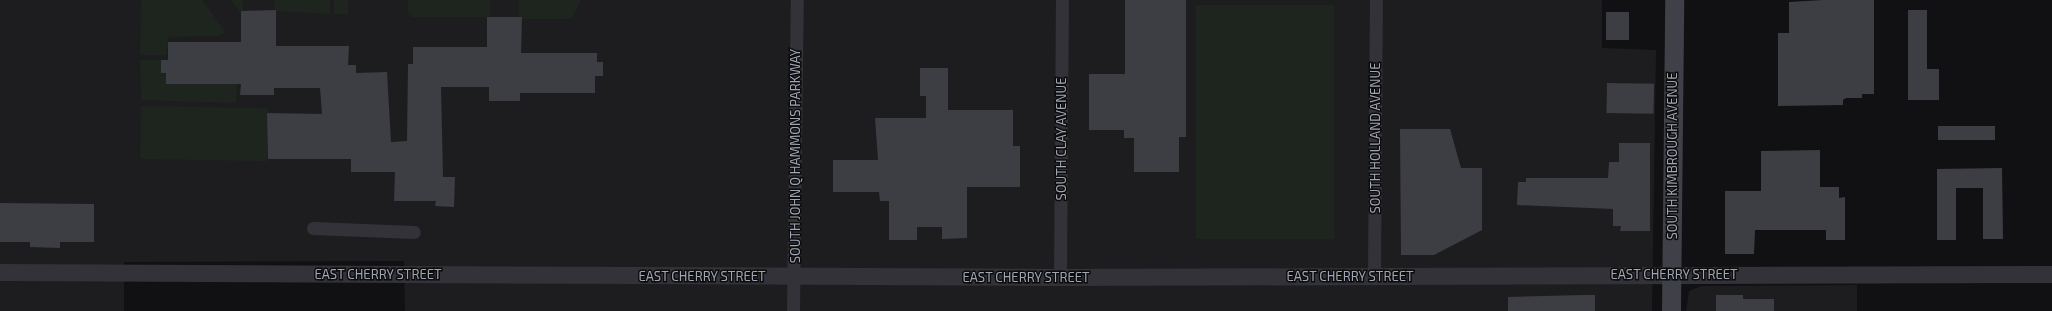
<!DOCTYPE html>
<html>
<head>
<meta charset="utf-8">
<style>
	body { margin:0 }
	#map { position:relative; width:2052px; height:311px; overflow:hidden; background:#111113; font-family:"Exo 2",sans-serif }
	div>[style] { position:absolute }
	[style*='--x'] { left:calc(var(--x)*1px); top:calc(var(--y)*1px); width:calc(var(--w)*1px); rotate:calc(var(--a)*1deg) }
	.built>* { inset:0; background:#1d1d20 }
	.green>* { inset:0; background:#1d251e; transform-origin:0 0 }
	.building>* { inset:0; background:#3d3e43; transform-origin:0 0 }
	.minor>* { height:13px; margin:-6.5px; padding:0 6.5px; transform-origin:6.5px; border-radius:6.5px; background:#323238 }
	.tertiary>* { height:17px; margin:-8.5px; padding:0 8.5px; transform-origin:8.5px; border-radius:8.5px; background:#323238 }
	.secondary>* { height:19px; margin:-9.5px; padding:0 9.5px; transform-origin:9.5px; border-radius:9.5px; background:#404148 }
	span { translate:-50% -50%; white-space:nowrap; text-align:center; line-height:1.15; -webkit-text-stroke:3px #0c0c0d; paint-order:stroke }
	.street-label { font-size:13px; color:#a1a6b4 }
</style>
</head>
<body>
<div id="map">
	<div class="built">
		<i style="clip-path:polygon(0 0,1602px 0,1602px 48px,1656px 50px,1652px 311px,405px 311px,404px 261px,124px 262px,124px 311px,0 311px)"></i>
		<i style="clip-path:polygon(1857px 285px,1857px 311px,1686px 311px,1689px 291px,1701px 286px)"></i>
	</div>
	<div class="green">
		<i style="clip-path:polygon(141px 0,202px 0,226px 32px,219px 36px,169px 37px,166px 55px,140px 55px)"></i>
		<i style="clip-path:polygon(230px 0,243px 0,243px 11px,240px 12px)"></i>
		<i style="clip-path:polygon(275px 0,330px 0,330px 14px,275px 11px)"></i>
		<i style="left:334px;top:0;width:14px;height:14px"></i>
		<i style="clip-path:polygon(408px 0,490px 0,490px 17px,412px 17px,408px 14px)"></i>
		<i style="clip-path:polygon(519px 0,581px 0,572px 18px,569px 19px,522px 19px,519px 17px)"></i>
		<i style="left:1196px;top:5px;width:138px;height:234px"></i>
		<i style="clip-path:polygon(140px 60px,161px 60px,161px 73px,237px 84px,236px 103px,141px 100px)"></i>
		<i style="left:141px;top:106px;width:127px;height:53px;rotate:1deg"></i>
	</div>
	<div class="building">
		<i style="clip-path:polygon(1125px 0,1186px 0,1186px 137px,1179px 137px,1179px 172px,1134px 172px,1134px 138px,1124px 138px,1124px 130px,1089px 130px,1089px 74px,1125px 74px)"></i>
		<i style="clip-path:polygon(1823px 0,1874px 0,1874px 94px,1862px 94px,1862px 98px,1846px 98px,1843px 100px,1843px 105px,1778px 106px,1778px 33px,1789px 33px,1789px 2px)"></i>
		<i style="clip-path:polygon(276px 10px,276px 46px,349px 46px,348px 65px,356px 65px,356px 73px,387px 72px,391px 142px,407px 141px,408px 64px,413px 64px,413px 47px,487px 47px,487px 17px,522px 17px,521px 53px,597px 53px,597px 62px,603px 62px,603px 76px,595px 76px,595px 93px,520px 93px,520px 101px,489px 101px,489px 87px,441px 87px,443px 177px,455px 177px,454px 207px,435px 206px,436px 201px,394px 201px,395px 172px,351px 172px,351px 159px,268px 159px,267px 113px,322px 114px,320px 88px,274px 88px,274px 95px,240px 95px,241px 84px,166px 84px,166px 73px,161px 73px,161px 60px,168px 60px,168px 42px,241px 42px,241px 11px)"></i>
		<i style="clip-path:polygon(1908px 10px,1927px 10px,1927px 69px,1939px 69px,1939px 100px,1908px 100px)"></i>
		<i style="left:1606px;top:12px;width:23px;height:28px"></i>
		<i style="clip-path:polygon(920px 68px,948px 68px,948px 110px,1013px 110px,1013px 146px,1020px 146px,1020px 187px,967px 187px,967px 238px,942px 239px,942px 227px,917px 227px,917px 240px,889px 240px,889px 201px,880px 201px,879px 192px,833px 192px,833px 160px,878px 160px,875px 118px,926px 118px,926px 96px,920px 96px)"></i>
		<i style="left:1607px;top:83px;width:47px;height:30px;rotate:1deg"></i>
		<i style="left:1995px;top:126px;width:14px;height:57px;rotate:90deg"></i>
		<i style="clip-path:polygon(1400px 129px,1450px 129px,1461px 168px,1482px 168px,1482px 230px,1434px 255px,1401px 255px)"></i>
		<i style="clip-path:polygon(1619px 143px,1650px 143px,1650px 231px,1620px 231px,1621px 226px,1613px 226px,1613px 209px,1517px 205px,1518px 182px,1526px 182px,1526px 178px,1608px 178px,1609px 162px,1619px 162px)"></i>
		<i style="clip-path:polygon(1820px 150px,1820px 187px,1839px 187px,1839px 198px,1845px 197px,1845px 240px,1826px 240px,1826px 230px,1755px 230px,1754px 254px,1725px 254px,1725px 191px,1761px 191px,1761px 151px)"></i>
		<i style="clip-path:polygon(2002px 168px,2003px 239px,1983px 239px,1983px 188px,1956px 188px,1956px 240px,1937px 240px,1937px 169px)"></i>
		<i style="clip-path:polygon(0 203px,94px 204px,94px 242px,60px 242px,60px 248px,30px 247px,30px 242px,0 242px)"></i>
		<i style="clip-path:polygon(1583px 295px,1595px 295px,1595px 311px,1508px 311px,1508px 297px)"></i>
		<i style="clip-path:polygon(1716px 295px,1743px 295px,1743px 299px,1774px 299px,1774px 311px,1716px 311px)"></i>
	</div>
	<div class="minor">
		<i style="--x:313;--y:228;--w:101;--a:2.3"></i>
		<i style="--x:1374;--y:276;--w:276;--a:-89.6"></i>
		<i style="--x:1060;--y:277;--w:277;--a:-89.6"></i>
		<i style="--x:793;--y:311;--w:311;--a:-89.3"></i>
	</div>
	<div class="tertiary">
		<i style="--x:0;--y:272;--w:1060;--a:0.27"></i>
		<i style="--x:1060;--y:277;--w:992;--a:-0.17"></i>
	</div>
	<div class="secondary">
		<i style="--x:1671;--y:311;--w:311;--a:-89.4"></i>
	</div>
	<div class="street-label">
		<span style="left:1375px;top:138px;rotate:-90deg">SOUTH HOLLAND AVENUE</span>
		<span style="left:1061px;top:139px;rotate:-90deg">SOUTH CLAY AVENUE</span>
		<span style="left:795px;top:156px;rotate:-90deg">SOUTH JOHN Q HAMMONS PARKWAY</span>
		<span style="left:1672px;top:156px;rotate:-90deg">SOUTH KIMBROUGH AVENUE</span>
		<span style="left:378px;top:274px">EAST CHERRY STREET</span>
		<span style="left:1674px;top:274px">EAST CHERRY STREET</span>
		<span style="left:702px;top:276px">EAST CHERRY STREET</span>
		<span style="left:1350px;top:276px">EAST CHERRY STREET</span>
		<span style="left:1026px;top:277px">EAST CHERRY STREET</span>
	</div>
</div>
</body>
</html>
